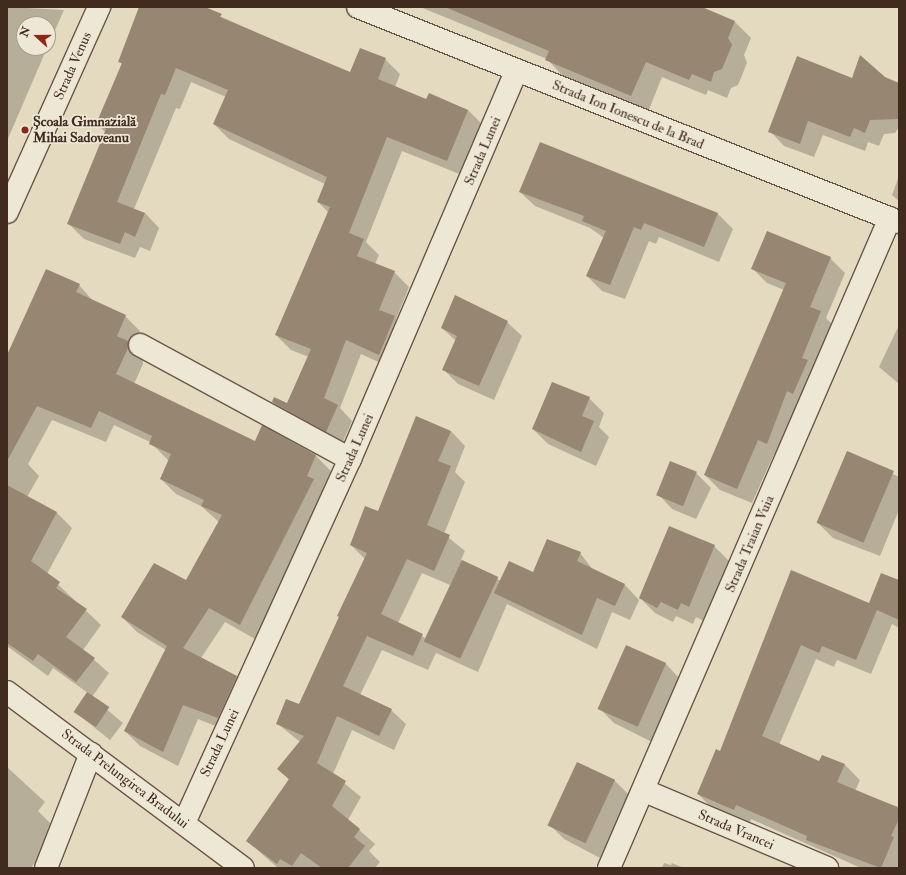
<!DOCTYPE html>
<html>
<head>
<meta charset="utf-8">
<style>
	body { margin:0 }
	#map { position:relative; width:906px; height:875px; overflow:hidden; background:#e4dabf; font-family:"IM FELL Double Pica",serif }
	div>[style] { position:absolute }
	[style*='--x'] { left:calc(var(--x)*1px); top:calc(var(--y)*1px); width:calc(var(--w)*1px); rotate:calc(var(--a)*1deg) }
	.shadow>* { inset:0; background:#0003 }
	.building>* { inset:0; background:#968672; transform-origin:0 0 }
	.roads { filter:drop-shadow(1px 0 #6a5646) drop-shadow(-1px 0 #6a5646) drop-shadow(0 1px #6a5646) drop-shadow(0 -1px #6a5646) }
	.minor>* { height:22px; margin:-11px; padding:0 11px; transform-origin:11px; border-radius:11px; background:#ede7d5 }
	.dots>* { width:11px; height:11px; translate:-50% -50%; box-sizing:border-box; border:2px solid #ede7d5; border-radius:50% }
	span { translate:-50% -50%; white-space:nowrap; text-align:center; line-height:1.15; -webkit-text-stroke:3.5px #ede7d5; paint-order:stroke }
	.street-label { font-size:14px; color:#412a1e }
	.poi-label { font-size:14px; color:#412a1e; font-weight:700 }
	.left { translate:0 -50%; text-align:left }
	.frame { position:absolute; inset:0; border:8px solid #412a1e; pointer-events:none }
	.north { position:absolute; left:16px; top:16px; width:40px; height:40px; box-sizing:border-box; background:#ede7d5; border:1px solid #a89b8c; border-radius:50%; rotate:291deg; font-size:11px; font-weight:700; line-height:16px; text-align:center; color:#412a1e }
	.north::after { content:''; display:block; margin:auto; width:14px; height:18px; background:#8f2418; clip-path:polygon(50% 0,100% 100%,50% 72%,0 100%) }
</style>
</head>
<body>
<div id="map">
	<div class="shadow">
		<i style="clip-path:polygon(7px 7px,64px 10px,48px 46px,48px 24px,24px 24px,24px 48px,47px 48px,7px 141px)"></i>
		<i style="clip-path:polygon(141px 7px,199px 7px,350px 74px,385px 59px,400px 74px,395px 87px,427px 100px,429px 95px,468px 110px,483px 125px,462px 175px,402px 151px,366px 242px,379px 255px,375px 264px,394px 272px,409px 287px,396px 319px,409px 332px,394px 369px,361px 354px,340px 408px,352px 421px,341px 446px,288px 417px,273px 402px,287px 404px,309px 357px,291px 350px,276px 335px,328px 212px,318px 202px,325px 184px,229px 139px,214px 124px,226px 97px,191px 82px,180px 109px,176px 108px,134px 209px,145px 213px,159px 228px,150px 251px,140px 247px,135px 258px,84px 239px,69px 224px,106px 133px,97px 124px,123px 65px,120px 62px)"></i>
		<i style="clip-path:polygon(420px 7px,699px 7px,735px 22px,751px 38px,744px 55px,747px 63px,738px 85px,731px 88px,727px 98px,708px 90px,706px 95px,662px 77px,648px 112px,563px 76px,547px 59px)"></i>
		<i style="clip-path:polygon(852px 79px,899px 87px,899px 127px,895px 133px,884px 134px,879px 146px,868px 142px,865px 151px,823px 135px,814px 157px,784px 146px,770px 131px)"></i>
		<i style="clip-path:polygon(541px 143px,718px 214px,733px 229px,719px 262px,659px 237px,656px 244px,649px 241px,625px 299px,602px 291px,587px 276px,604px 238px,590px 228px,535px 206px,520px 192px)"></i>
		<i style="clip-path:polygon(899px 176px,899px 201px,892px 195px)"></i>
		<i style="clip-path:polygon(830px 258px,845px 273px,826px 318px,835px 327px,782px 458px,774px 454px,752px 503px,720px 490px,705px 475px,784px 290px,767px 283px,752px 268px)"></i>
		<i style="clip-path:polygon(79px 285px,93px 301px,125px 316px,140px 331px,133px 347px,143px 357px,143px 364px,134px 384px,256px 442px,262px 427px,316px 456px,331px 471px,323px 490px,328px 495px,255px 639px,225px 622px,201px 658px,237px 677px,252px 692px,233px 733px,198px 719px,178px 766px,140px 746px,125px 731px,166px 650px,137px 632px,122px 617px,186px 581px,219px 522px,201px 506px,176px 494px,161px 479px,169px 461px,150px 442px,114px 425px,106px 442px,52px 420px,28px 464px,39px 476px,27px 497px,57px 513px,72px 528px,47px 574px,101px 625px,83px 650px,109px 673px,92px 697px,123px 723px,110px 740px,75px 712px,88px 693px,53px 668px,48px 676px,7px 646px,7px 373px)"></i>
		<i style="clip-path:polygon(507px 322px,522px 336px,494px 400px,458px 384px,443px 369px,456px 341px,442px 328px)"></i>
		<i style="clip-path:polygon(899px 325px,899px 384px,879px 367px)"></i>
		<i style="clip-path:polygon(589px 398px,604px 413px,599px 427px,609px 437px,596px 466px,548px 444px,533px 429px)"></i>
		<i style="clip-path:polygon(evenodd,451px 431px,465px 446px,455px 472px,465px 482px,444px 534px,465px 551px,461px 560px,501px 581px,534px 573px,580px 553px,594px 571px,625px 585px,639px 600px,670px 527px,714px 546px,729px 561px,704px 621px,696px 617px,693px 624px,676px 616px,673px 622px,655px 613px,640px 598px,630px 620px,612px 612px,597px 649px,507px 604px,478px 672px,436px 653px,428px 670px,382px 650px,360px 695px,391px 710px,406px 724px,394px 750px,352px 730px,333px 774px,361px 797px,348px 820px,375px 844px,369px 851px,380px 862px,375px 868px,278px 868px,247px 841px,289px 780px,279px 769px,300px 742px,278px 724px,299px 705px,365px 559px,351px 545px,451px 431px,422px 573px,450px 585px,425px 638px,398px 623px,422px 573px)"></i>
		<i style="clip-path:polygon(848px 452px,899px 477px,899px 510px,880px 556px,833px 538px,818px 523px)"></i>
		<i style="clip-path:polygon(696px 473px,711px 488px,696px 519px,672px 509px,658px 494px)"></i>
		<i style="clip-path:polygon(792px 571px,869px 604px,899px 581px,899px 628px,892px 624px,871px 674px,837px 660px,834px 667px,816px 659px,779px 745px,820px 763px,823px 756px,845px 765px,860px 780px,855px 791px,899px 807px,899px 868px,861px 868px,751px 819px,749px 824px,713px 809px,698px 794px,721px 753px)"></i>
		<i style="clip-path:polygon(666px 664px,680px 679px,652px 742px,614px 723px,599px 708px)"></i>
		<i style="clip-path:polygon(7px 767px,45px 802px,38px 811px,57px 830px,31px 868px,7px 868px)"></i>
		<i style="clip-path:polygon(614px 780px,629px 795px,600px 858px,564px 839px,549px 824px)"></i>
		<i style="clip-path:polygon(664px 863px,671px 865px,672px 863px,684px 868px,662px 868px)"></i>
	</div>
	<div class="building">
		<i style="clip-path:polygon(139px 7px,205px 7px,222px 14px,220px 17px,350px 72px,360px 48px,386px 58px,378px 79px,426px 99px,429px 93px,468px 110px,447px 161px,387px 137px,349px 233px,364px 239px,357px 256px,395px 271px,379px 310px,395px 316px,379px 355px,346px 340px,324px 398px,338px 405px,326px 432px,272px 402px,274px 397px,287px 403px,311px 349px,275px 335px,330px 207px,317px 202px,327px 177px,213px 124px,228px 90px,176px 68px,165px 95px,161px 94px,117px 202px,145px 213px,135px 237px,125px 232px,120px 244px,67px 224px,106px 129px,96px 124px,122px 63px,118px 62px)"></i>
		<i style="clip-path:polygon(445px 7px,702px 7px,735px 21px,728px 38px,732px 45px,722px 69px,714px 72px,711px 82px,692px 74px,689px 80px,646px 62px,631px 96px,545px 60px,549px 51px)"></i>
		<i style="clip-path:polygon(860px 55px,885px 77px,899px 83px,899px 119px,870px 120px,865px 133px,854px 128px,850px 137px,808px 121px,800px 144px,768px 132px,797px 56px,852px 78px)"></i>
		<i style="clip-path:polygon(540px 142px,718px 213px,704px 247px,644px 223px,641px 230px,634px 227px,610px 285px,586px 276px,606px 231px,582px 221px,584px 216px,519px 192px)"></i>
		<i style="clip-path:polygon(767px 231px,831px 257px,810px 307px,821px 311px,802px 358px,808px 360px,793px 394px,787px 391px,767px 444px,758px 440px,737px 489px,704px 475px,786px 283px,751px 269px)"></i>
		<i style="clip-path:polygon(46px 269px,80px 284px,76px 292px,126px 315px,117px 336px,128px 341px,128px 348px,116px 374px,255px 441px,262px 425px,316px 455px,307px 476px,314px 479px,240px 625px,209px 608px,183px 648px,237px 676px,218px 718px,183px 705px,163px 752px,124px 731px,167px 646px,121px 617px,154px 563px,186px 580px,222px 515px,201px 506px,204px 500px,160px 479px,171px 454px,149px 444px,152px 436px,99px 411px,91px 428px,37px 406px,7px 461px,7px 355px)"></i>
		<i style="clip-path:polygon(455px 295px,508px 321px,479px 386px,442px 370px,457px 336px,441px 328px)"></i>
		<i style="clip-path:polygon(552px 382px,590px 397px,582px 416px,594px 421px,581px 452px,532px 429px)"></i>
		<i style="clip-path:polygon(416px 416px,451px 431px,438px 461px,451px 466px,427px 525px,450px 535px,434px 571px,407px 559px,381px 614px,423px 634px,413px 656px,367px 636px,343px 686px,392px 709px,379px 736px,337px 716px,317px 763px,346px 781px,332px 806px,360px 829px,354px 837px,365px 846px,348px 868px,322px 868px,301px 853px,292px 866px,280px 859px,277px 864px,246px 841px,289px 779px,277px 769px,304px 736px,276px 724px,286px 699px,299px 704px,339px 617px,337px 616px,367px 553px,350px 545px,365px 506px,378px 511px)"></i>
		<i style="left:847px;top:451px;width:51px;height:78px;rotate:23deg"></i>
		<i style="left:670px;top:461px;width:29px;height:37px;rotate:22deg"></i>
		<i style="clip-path:polygon(7px 485px,57px 512px,31px 561px,60px 582px,56px 588px,87px 609px,66px 637px,95px 658px,76px 682px,38px 654px,33px 661px,7px 643px)"></i>
		<i style="clip-path:polygon(669px 526px,715px 545px,689px 607px,681px 603px,678px 610px,661px 602px,657px 608px,639px 598px)"></i>
		<i style="clip-path:polygon(547px 539px,581px 552px,577px 561px,625px 584px,615px 606px,597px 598px,582px 635px,494px 593px,509px 561px,533px 572px)"></i>
		<i style="left:462px;top:560px;width:40px;height:90px;rotate:25deg"></i>
		<i style="clip-path:polygon(791px 570px,869px 603px,881px 573px,899px 580px,899px 620px,877px 610px,856px 660px,822px 646px,819px 653px,801px 645px,762px 736px,819px 761px,822px 755px,845px 764px,837px 782px,899px 808px,899px 819px,891px 836px,894px 837px,881px 868px,806px 840px,807px 836px,736px 805px,734px 810px,697px 794px,716px 749px,720px 751px)"></i>
		<i style="left:626px;top:645px;width:44px;height:70px;rotate:24deg"></i>
		<i style="left:87px;top:692px;width:27px;height:24px;rotate:34deg"></i>
		<i style="left:577px;top:762px;width:42px;height:70px;rotate:25deg"></i>
	</div>
	<div class="roads">
		<div class="minor">
			<i style="--x:358;--y:7;--w:582;--a:21.67"></i>
			<i style="--x:7;--y:212;--w:225;--a:-65.8"></i>
			<i style="--x:140;--y:345;--w:239;--a:28.5"></i>
			<i style="--x:7;--y:692;--w:294;--a:36.7"></i>
			<i style="--x:645;--y:791;--w:198;--a:22.9"></i>
			<i style="--x:184;--y:823;--w:400;--a:-65.5"></i>
			<i style="--x:350;--y:459;--w:423;--a:-66.8"></i>
			<i style="--x:46;--y:868;--w:123;--a:-68.6"></i>
			<i style="--x:609;--y:868;--w:708;--a:-66.62"></i>
		</div>
	</div>
	<div class="dots">
		<i style="left:25px;top:130px;background:#8f2418"></i>
	</div>
	<div class="street-label">
		<span style="left:73px;top:66px;rotate:-66deg">Strada Venus</span>
		<span style="left:628px;top:115px;rotate:22deg">Strada Ion Ionescu de la Brad</span>
		<span style="left:483px;top:151px;rotate:-67deg">Strada Lunei</span>
		<span style="left:355px;top:448px;rotate:-66deg">Strada Lunei</span>
		<span style="left:750px;top:544px;rotate:-67deg">Strada Traian Vuia</span>
		<span style="left:220px;top:743px;rotate:-65deg">Strada Lunei</span>
		<span style="left:125px;top:779px;rotate:37deg">Strada Prelungirea Bradului</span>
		<span style="left:736px;top:830px;rotate:23deg">Strada Vrancei</span>
	</div>
	<div class="poi-label">
		<span class="left" style="left:33px;top:130px">Școala Gimnazială<br>Mihai Sadoveanu</span>
	</div>
	<div class="frame"></div>
	<div class="north">N</div>
</div>
</body>
</html>
